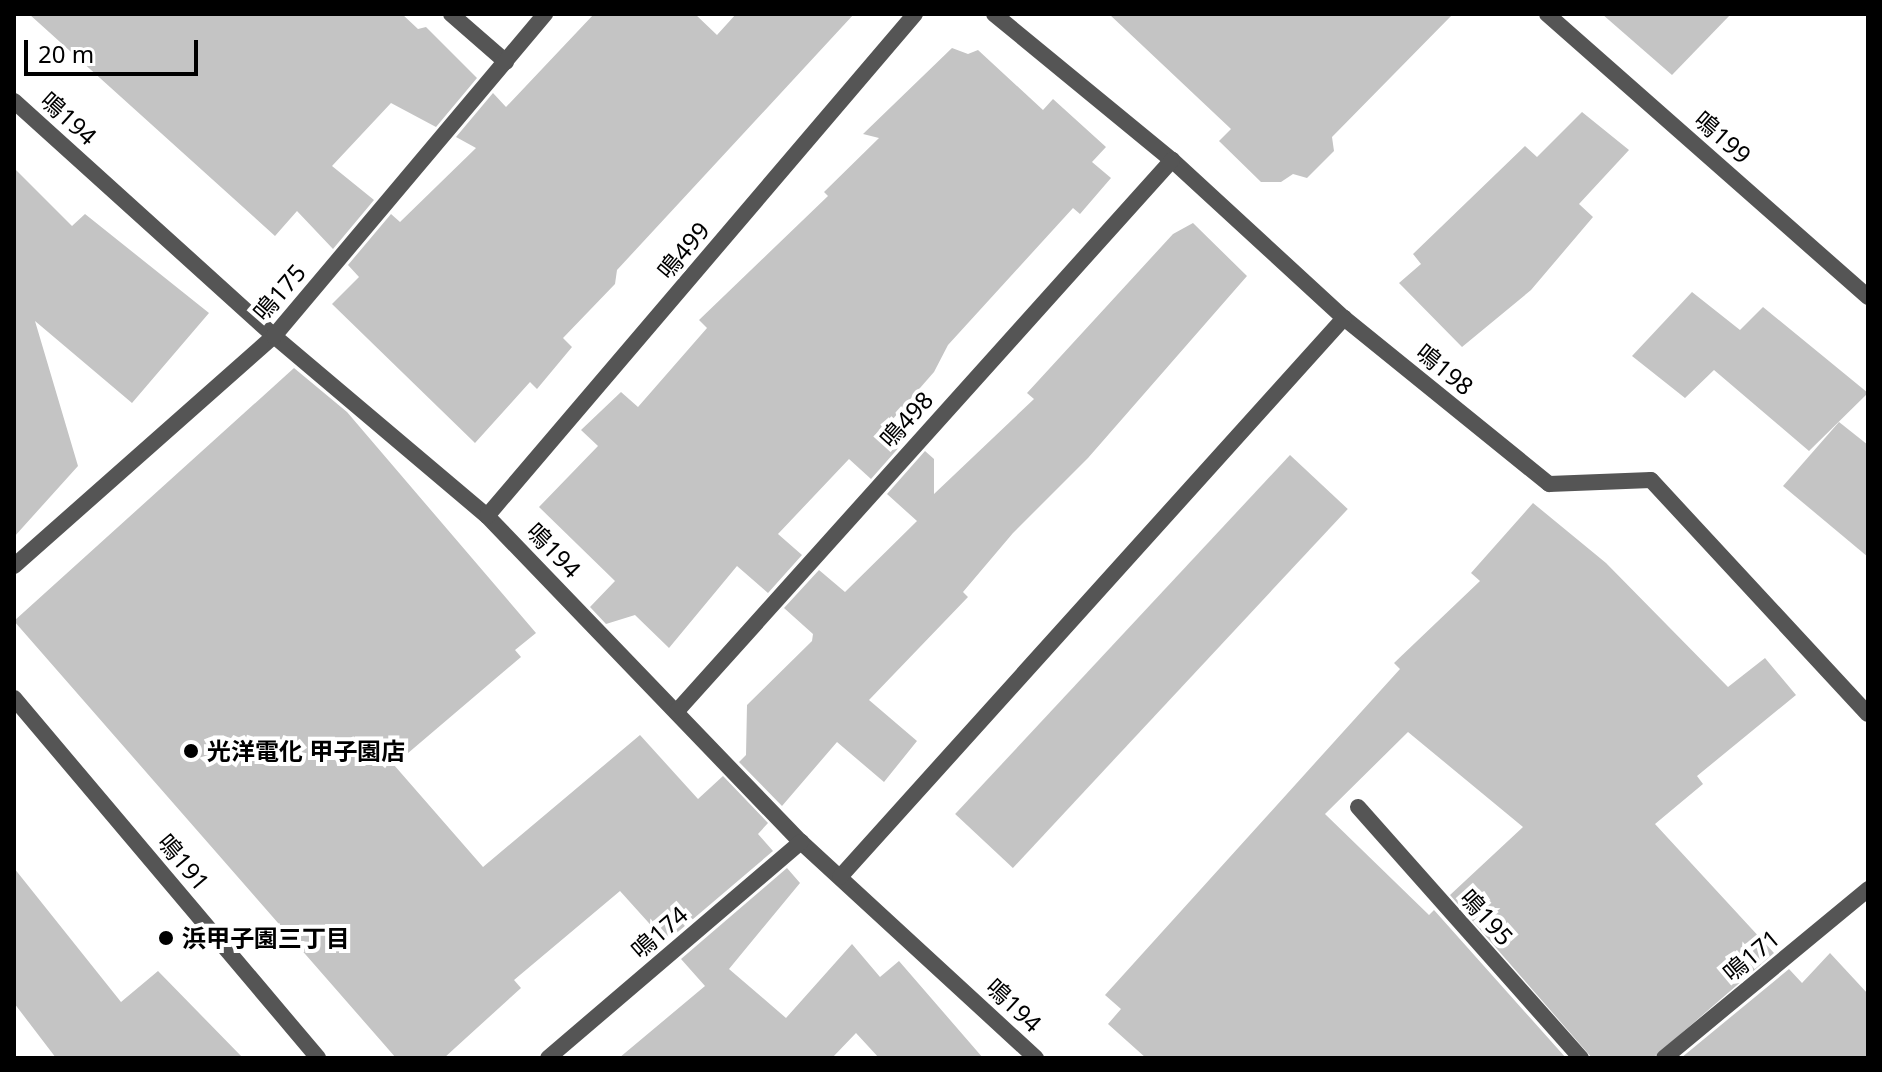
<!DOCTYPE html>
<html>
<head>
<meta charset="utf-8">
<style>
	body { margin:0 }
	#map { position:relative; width:1882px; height:1072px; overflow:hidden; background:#fff; font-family:"Noto Sans","Noto Sans JP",sans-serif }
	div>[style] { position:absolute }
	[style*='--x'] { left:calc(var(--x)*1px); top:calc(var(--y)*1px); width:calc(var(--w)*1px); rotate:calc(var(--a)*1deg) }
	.building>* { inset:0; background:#c4c4c4; transform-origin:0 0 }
	.minor>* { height:16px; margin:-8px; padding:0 8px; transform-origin:8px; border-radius:8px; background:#555 }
	.tertiary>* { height:16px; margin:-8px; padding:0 8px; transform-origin:8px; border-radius:8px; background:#555 }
	.dots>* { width:22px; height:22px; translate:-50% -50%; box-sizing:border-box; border:4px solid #fff; border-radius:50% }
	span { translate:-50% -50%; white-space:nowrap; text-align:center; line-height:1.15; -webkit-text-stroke:8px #fff; paint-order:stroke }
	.street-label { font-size:24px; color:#000 }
	.poi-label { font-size:24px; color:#000; font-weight:700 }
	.left { translate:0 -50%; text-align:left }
	.frame { position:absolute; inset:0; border:16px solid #000; pointer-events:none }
	.scale { position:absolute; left:24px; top:40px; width:174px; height:36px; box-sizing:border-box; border:4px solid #000; border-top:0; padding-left:10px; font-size:24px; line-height:28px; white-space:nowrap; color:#000; -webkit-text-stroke:6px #fff; paint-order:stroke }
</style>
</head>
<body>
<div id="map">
	<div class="building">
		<i style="clip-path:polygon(29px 14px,402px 14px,418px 29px,426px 27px,477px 78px,436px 127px,391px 103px,332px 166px,374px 200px,333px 249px,297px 211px,275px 236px)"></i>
		<i style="clip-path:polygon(594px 14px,695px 14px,717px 35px,736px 14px,854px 14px,617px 270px,615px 284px,563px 338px,572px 347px,537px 389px,530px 382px,475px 443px,332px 304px,359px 277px,348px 265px,391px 214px,400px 222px,476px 148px,456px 137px,493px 93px,506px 107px)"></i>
		<i style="clip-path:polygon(1109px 14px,1453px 14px,1332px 137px,1334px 151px,1307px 178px,1293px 174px,1281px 182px,1261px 182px,1219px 141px,1231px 129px)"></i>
		<i style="clip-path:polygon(1602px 14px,1731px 14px,1672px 75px)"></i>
		<i style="clip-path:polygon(952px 48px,968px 54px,978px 50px,1043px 110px,1053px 99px,1106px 147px,1092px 162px,1111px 178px,1080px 214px,1073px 208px,948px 345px,934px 372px,892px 420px,909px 436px,871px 479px,849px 459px,778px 534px,802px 555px,768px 593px,737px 566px,669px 648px,635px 615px,606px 624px,590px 607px,615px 581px,539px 507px,598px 446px,581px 430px,621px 392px,638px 407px,707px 328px,699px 320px,828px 196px,824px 192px,879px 138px,863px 134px)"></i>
		<i style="clip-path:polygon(1582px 112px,1629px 150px,1579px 204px,1593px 217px,1531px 290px,1462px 347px,1399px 283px,1421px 264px,1413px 254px,1525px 146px,1537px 157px)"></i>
		<i style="clip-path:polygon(14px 168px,72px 226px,85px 214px,209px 313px,132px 403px,35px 321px,78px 466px,14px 537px)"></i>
		<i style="clip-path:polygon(1193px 223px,1247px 276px,1088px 458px,1013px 533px,963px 592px,968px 597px,869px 700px,917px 741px,884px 782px,837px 742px,782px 806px,739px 762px,746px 755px,747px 705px,812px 641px,813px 634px,784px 608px,819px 570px,845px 592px,917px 521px,887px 494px,925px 451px,934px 459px,934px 494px,1034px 399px,1027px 393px,1173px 234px)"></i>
		<i style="clip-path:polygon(1692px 292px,1740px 330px,1763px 307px,1868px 393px,1809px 451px,1714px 370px,1685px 398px,1632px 356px)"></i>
		<i style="clip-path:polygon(294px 368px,347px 412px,536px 633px,515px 650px,521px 657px,394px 765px,483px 867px,640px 735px,698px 799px,723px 776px,768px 823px,758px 834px,773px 851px,666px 942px,620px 891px,514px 980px,521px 988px,444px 1058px,396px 1058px,14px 621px)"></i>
		<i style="clip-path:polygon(1839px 422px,1868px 445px,1868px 557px,1783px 486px)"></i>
		<i style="left:1290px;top:455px;width:79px;height:491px;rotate:43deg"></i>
		<i style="clip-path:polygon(1533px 503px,1606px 563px,1728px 687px,1765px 658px,1796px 695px,1697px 776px,1703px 784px,1655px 824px,1774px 953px,1653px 1058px,1592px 1058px,1450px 895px,1523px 827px,1408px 732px,1325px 814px,1429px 915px,1434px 910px,1566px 1058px,1146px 1058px,1108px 1024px,1121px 1009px,1105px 995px,1400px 669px,1394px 663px,1480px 581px,1471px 573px)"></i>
		<i style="clip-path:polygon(14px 868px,121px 1002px,158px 971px,243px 1058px,56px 1058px,14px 1003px)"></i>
		<i style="clip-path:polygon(787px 868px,800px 883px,729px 969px,786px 1018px,852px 944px,880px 977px,899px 961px,983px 1058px,879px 1058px,856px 1033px,832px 1058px,619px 1058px,705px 986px,681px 959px)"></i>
		<i style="clip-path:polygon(1830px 953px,1868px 994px,1868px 1058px,1681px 1058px,1789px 969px,1802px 983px)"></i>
	</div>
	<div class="minor">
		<i style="--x:451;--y:14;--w:73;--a:41.1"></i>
		<i style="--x:994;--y:14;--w:230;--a:39.4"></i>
		<i style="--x:1172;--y:160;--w:234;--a:42.6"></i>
		<i style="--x:1344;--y:318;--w:264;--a:39"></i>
		<i style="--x:1549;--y:484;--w:102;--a:-2.2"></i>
		<i style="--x:1651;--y:480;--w:319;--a:47.2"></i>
		<i style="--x:1547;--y:14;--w:428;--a:41.4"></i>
		<i style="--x:14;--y:101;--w:350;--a:42.1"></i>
		<i style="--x:274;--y:336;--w:279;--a:40.2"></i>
		<i style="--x:487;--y:516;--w:453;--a:46.1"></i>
		<i style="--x:801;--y:842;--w:319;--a:42.6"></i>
		<i style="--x:487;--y:516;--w:660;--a:-49.55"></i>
		<i style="--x:14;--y:566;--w:347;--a:-41.5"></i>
		<i style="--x:274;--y:336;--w:421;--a:-49.9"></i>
		<i style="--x:677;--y:711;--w:741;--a:-48.06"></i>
		<i style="--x:1358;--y:807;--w:336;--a:48.4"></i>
		<i style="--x:840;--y:877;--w:753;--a:-47.96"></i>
		<i style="--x:548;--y:1058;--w:333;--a:-40.5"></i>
		<i style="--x:1664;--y:1058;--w:265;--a:-39.6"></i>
	</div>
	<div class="tertiary">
		<i style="--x:14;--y:698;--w:471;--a:49.8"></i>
	</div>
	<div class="dots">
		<i style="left:191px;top:751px;background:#000"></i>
		<i style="left:166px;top:938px;background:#000"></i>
	</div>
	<div class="street-label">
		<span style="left:69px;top:118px;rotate:42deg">鳴194</span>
		<span style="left:1723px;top:137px;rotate:41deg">鳴199</span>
		<span style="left:683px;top:250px;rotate:-50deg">鳴499</span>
		<span style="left:279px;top:292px;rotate:-49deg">鳴175</span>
		<span style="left:1445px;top:369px;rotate:39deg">鳴198</span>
		<span style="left:906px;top:419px;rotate:-48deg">鳴498</span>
		<span style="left:554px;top:550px;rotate:46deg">鳴194</span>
		<span style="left:184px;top:862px;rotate:50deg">鳴191</span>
		<span style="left:1487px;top:917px;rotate:48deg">鳴195</span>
		<span style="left:659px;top:932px;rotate:-41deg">鳴174</span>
		<span style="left:1751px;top:955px;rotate:-40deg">鳴171</span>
		<span style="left:1014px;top:1005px;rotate:43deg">鳴194</span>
	</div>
	<div class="poi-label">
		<span class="left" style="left:207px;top:751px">光洋電化 甲子園店</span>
		<span class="left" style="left:182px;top:938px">浜甲子園三丁目</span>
	</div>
	<div class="frame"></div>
	<div class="scale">20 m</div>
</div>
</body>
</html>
